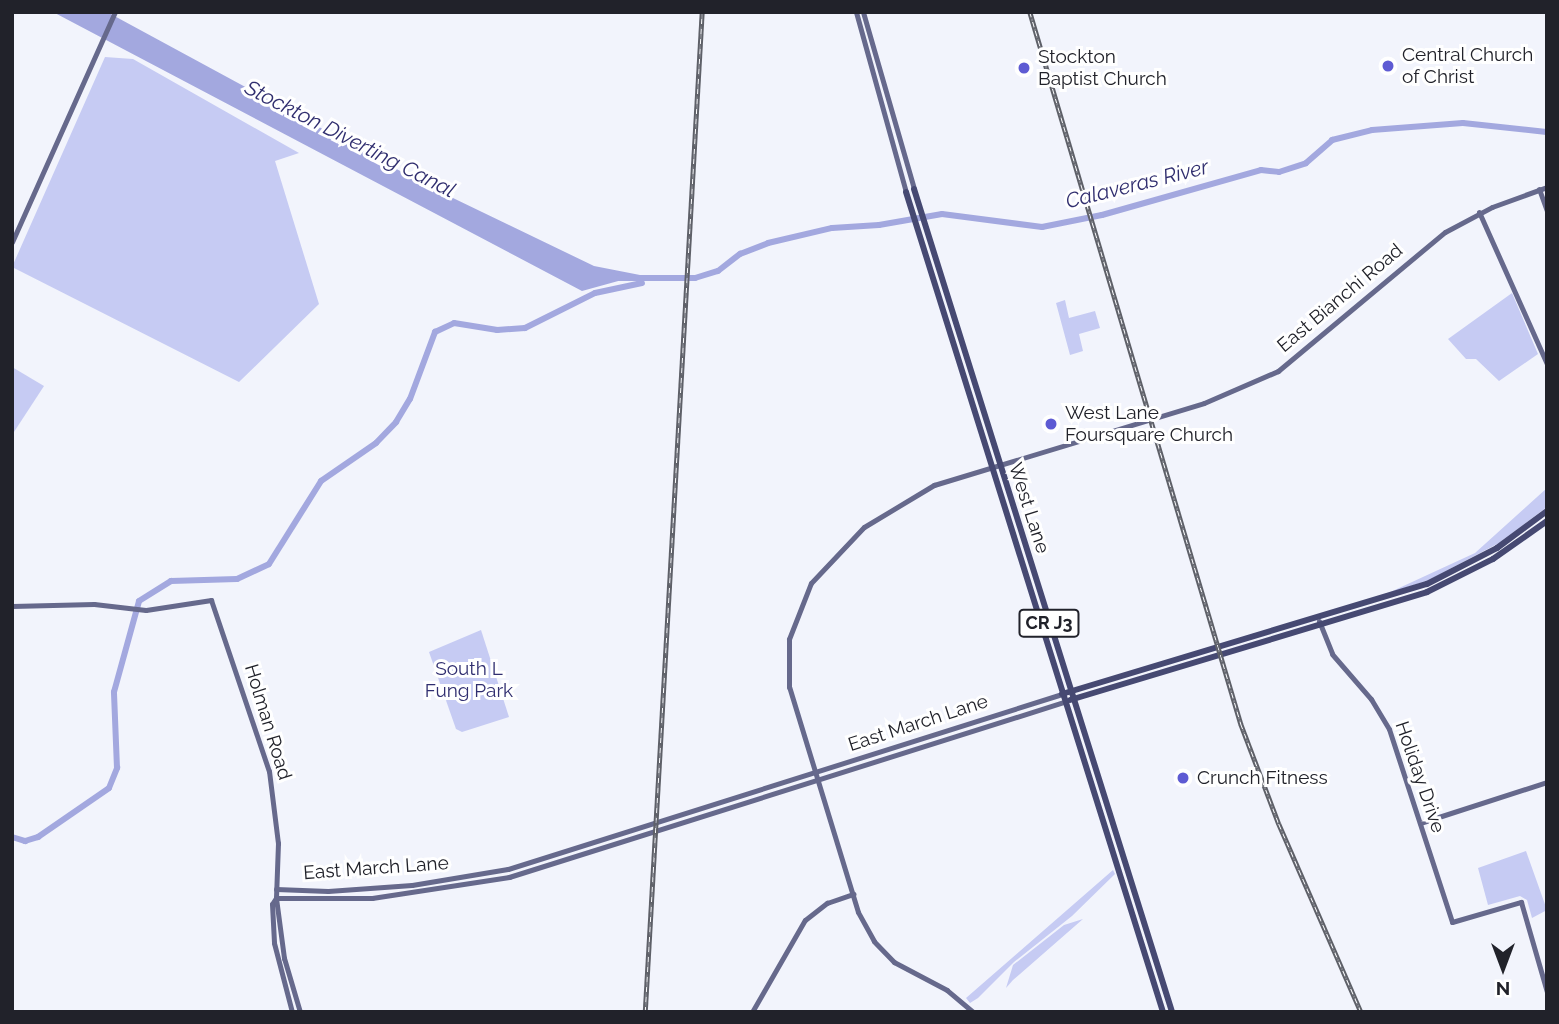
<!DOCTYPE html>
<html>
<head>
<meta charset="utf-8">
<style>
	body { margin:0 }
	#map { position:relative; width:1559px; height:1024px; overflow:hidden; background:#f2f4fc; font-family:Raleway,sans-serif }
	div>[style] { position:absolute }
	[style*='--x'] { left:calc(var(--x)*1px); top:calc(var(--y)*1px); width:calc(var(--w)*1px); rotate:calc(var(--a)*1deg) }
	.green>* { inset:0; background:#c6cbf3 }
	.water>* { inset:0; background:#a3a8df }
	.river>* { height:6px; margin:-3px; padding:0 3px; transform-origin:3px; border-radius:3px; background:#a3a8df }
	.secondary>* { height:5px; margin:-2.5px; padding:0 2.5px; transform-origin:2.5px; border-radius:2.5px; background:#66698c }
	.primary>* { height:6px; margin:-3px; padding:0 3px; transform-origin:3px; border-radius:3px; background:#464972 }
	.rail>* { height:4.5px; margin-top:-2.25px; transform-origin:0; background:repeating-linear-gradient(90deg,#fff 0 5px,#5e6068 0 10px); box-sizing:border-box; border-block:2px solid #5e6068 }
	.dots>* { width:19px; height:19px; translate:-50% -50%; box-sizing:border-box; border:4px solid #fff; border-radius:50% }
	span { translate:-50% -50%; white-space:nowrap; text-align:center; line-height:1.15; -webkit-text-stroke:6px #fff; paint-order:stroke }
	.shield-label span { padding:2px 5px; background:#fff; border:2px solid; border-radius:5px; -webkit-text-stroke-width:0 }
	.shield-label { font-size:18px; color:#21222a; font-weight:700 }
	.poi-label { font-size:19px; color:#21222a }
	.left { translate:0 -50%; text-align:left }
	.street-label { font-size:19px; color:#21222a }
	.park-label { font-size:19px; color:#302e70 }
	.water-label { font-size:21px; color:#302e6f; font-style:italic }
	.frame { position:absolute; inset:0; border:14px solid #21222a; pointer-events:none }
	.north { position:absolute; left:1468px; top:933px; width:70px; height:70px; -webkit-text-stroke:5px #fff; paint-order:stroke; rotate:180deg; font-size:19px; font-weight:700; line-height:28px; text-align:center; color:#21222a }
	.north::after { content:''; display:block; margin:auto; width:24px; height:32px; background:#21222a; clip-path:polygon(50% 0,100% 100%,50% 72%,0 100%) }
</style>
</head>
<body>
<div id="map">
	<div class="green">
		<i style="clip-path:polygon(105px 57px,133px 59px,299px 153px,275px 161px,319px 304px,239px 382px,12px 267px)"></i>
		<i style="clip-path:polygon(1512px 293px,1538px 354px,1499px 381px,1476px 359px,1466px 359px,1448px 339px)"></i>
		<i style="clip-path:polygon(1065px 300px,1069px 318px,1095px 311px,1100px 328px,1079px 334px,1083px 351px,1070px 355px,1056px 303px)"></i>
		<i style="clip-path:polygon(12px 367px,44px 386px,12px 435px)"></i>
		<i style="clip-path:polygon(1547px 488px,1547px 507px,1499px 543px,1429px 580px,1386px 594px,1475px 553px)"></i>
		<i style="clip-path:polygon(481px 630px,509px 717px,462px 732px,456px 729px,429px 652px)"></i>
		<i style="clip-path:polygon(1526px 851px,1547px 910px,1532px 918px,1527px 900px,1520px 896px,1488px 905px,1478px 868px)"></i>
		<i style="clip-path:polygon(1113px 870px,1115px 874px,1072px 916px,1014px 962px,978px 998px,970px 1003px,966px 998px)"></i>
		<i style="clip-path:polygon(1083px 919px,1013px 980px,1006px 988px,1013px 965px,1064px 925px)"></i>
	</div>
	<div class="water">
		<i style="clip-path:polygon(53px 12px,107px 12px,426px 185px,594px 266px,640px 275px,582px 291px)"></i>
	</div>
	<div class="river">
		<i style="--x:619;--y:278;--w:76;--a:0"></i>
		<i style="--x:695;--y:278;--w:24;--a:-17"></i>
		<i style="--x:718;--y:271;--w:28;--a:-38"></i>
		<i style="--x:740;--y:254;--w:30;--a:-21"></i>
		<i style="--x:768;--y:243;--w:66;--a:-13.2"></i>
		<i style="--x:832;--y:228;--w:47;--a:-3.7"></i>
		<i style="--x:879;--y:225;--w:64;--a:-9.9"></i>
		<i style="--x:942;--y:214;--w:101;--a:7.4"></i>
		<i style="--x:1042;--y:227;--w:61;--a:-11.3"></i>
		<i style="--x:1102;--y:215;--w:165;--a:-15.8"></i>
		<i style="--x:1261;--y:170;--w:18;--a:6"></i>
		<i style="--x:1279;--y:172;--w:28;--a:-18"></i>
		<i style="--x:1306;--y:163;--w:35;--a:-41"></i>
		<i style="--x:1332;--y:140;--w:41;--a:-14"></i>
		<i style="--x:1372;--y:130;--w:91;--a:-4.4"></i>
		<i style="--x:1463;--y:123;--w:84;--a:6.1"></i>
		<i style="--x:12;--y:837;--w:14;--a:17"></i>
		<i style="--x:25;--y:841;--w:14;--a:-17"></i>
		<i style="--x:38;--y:837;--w:86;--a:-34.6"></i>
		<i style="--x:109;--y:788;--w:22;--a:-68"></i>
		<i style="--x:117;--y:768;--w:76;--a:-92.3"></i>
		<i style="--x:114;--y:692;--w:94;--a:-74.6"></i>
		<i style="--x:139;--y:601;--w:38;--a:-32"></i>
		<i style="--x:171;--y:581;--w:66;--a:-1.7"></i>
		<i style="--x:237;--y:579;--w:35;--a:-25"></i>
		<i style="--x:269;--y:564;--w:98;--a:-57.9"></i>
		<i style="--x:321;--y:481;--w:67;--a:-34.6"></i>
		<i style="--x:376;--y:443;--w:29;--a:-46"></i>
		<i style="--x:396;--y:422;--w:27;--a:-59"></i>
		<i style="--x:410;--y:399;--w:72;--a:-69.5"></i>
		<i style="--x:435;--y:332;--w:21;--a:-25"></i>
		<i style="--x:454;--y:323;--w:44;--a:9.2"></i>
		<i style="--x:497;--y:330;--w:28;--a:-4"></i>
		<i style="--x:525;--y:328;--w:78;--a:-26.6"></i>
		<i style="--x:595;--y:293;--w:48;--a:-12"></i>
	</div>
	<div class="secondary">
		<i style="--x:856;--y:12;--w:187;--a:74.5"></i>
		<i style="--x:863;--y:12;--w:184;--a:73.9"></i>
		<i style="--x:1539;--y:189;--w:23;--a:70"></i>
		<i style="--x:1479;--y:212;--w:167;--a:65.9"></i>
		<i style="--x:12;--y:242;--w:252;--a:-65.9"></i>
		<i style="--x:12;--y:606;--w:82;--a:-1.4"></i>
		<i style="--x:94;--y:604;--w:52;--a:6.6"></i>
		<i style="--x:146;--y:610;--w:66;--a:-8.7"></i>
		<i style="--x:211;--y:600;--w:181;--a:71.3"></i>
		<i style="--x:269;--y:771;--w:73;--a:82.9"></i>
		<i style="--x:278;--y:843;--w:55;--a:92.1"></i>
		<i style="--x:276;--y:898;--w:7;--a:124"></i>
		<i style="--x:272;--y:904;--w:39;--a:87"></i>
		<i style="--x:274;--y:943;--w:71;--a:75.4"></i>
		<i style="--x:1319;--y:621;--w:35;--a:68"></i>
		<i style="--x:1332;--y:654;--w:60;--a:49.1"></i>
		<i style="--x:1371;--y:699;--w:35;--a:59"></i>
		<i style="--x:1389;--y:729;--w:203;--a:71.9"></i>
		<i style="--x:1452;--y:922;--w:72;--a:-16.2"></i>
		<i style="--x:1521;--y:902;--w:94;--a:73.9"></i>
		<i style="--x:1420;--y:823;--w:133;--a:-17.9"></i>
		<i style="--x:276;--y:889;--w:52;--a:2.2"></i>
		<i style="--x:328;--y:891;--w:84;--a:-4.1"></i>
		<i style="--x:412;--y:885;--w:97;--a:-9.5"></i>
		<i style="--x:508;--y:869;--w:581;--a:-17.53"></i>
		<i style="--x:276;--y:898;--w:96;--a:0"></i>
		<i style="--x:372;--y:898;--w:139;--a:-8.7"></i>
		<i style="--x:509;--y:877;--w:582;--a:-17.5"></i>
		<i style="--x:276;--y:898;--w:61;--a:82.4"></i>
		<i style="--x:284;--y:958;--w:56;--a:73.5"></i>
		<i style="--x:752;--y:1012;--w:106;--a:-60.1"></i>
		<i style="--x:805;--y:920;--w:28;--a:-38"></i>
		<i style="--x:827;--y:903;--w:28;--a:-19"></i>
		<i style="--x:973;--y:1012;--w:34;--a:-140"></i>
		<i style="--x:947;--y:990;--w:60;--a:-152.2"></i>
		<i style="--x:894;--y:962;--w:29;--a:-134"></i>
		<i style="--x:874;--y:941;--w:33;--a:-119"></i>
		<i style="--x:858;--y:912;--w:235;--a:-107"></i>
		<i style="--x:789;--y:687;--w:48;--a:-90"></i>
		<i style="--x:789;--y:639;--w:60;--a:-68.6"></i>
		<i style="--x:811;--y:583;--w:77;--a:-46.6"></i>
		<i style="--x:864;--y:527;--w:82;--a:-31"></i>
		<i style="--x:934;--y:485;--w:282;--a:-16.9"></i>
		<i style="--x:1204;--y:403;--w:81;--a:-23.4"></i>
		<i style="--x:1278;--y:371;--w:217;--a:-39.8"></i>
		<i style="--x:1445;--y:232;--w:53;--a:-28"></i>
		<i style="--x:1492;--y:207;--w:59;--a:-20"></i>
	</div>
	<div class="primary">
		<i style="--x:914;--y:189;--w:862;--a:72.59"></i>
		<i style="--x:906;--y:192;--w:859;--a:72.6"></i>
		<i style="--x:1062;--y:694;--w:381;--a:-16.8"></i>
		<i style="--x:1427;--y:584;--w:79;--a:-27.2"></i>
		<i style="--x:1497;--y:548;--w:62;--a:-36.5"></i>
		<i style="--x:1070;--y:700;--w:373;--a:-16.8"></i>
		<i style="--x:1427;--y:592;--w:74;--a:-26.6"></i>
		<i style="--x:1493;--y:559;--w:66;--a:-35.1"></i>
	</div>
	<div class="rail">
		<i style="--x:1030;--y:12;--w:743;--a:73.49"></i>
		<i style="--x:1241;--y:724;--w:107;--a:69.2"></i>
		<i style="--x:1279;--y:824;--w:205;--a:66.4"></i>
		<i style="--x:645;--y:1012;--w:1002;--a:-86.74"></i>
	</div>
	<div class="dots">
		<i style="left:1388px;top:66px;background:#5e5bd3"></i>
		<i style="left:1024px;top:68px;background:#5e5bd3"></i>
		<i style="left:1051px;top:424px;background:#5e5bd3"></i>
		<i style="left:1183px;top:778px;background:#5e5bd3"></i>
	</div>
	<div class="shield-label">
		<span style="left:1049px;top:623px">CR J3</span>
	</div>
	<div class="poi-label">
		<span class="left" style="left:1402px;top:66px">Central Church<br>of Christ</span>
		<span class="left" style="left:1038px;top:68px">Stockton<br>Baptist Church</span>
		<span class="left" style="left:1065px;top:424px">West Lane<br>Foursquare Church</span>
		<span class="left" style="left:1197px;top:778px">Crunch Fitness</span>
	</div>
	<div class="street-label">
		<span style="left:1340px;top:298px;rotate:-40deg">East Bianchi Road</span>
		<span style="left:1029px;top:508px;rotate:72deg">West Lane</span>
		<span style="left:268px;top:722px;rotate:73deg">Holman Road</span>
		<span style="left:918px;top:723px;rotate:-18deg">East March Lane</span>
		<span style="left:1420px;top:777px;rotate:71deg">Holiday Drive</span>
		<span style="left:376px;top:868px;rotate:-4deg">East March Lane</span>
	</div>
	<div class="park-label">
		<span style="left:469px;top:680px">South L<br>Fung Park</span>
	</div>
	<div class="water-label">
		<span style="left:350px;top:139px;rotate:27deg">Stockton Diverting Canal</span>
		<span style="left:1137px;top:184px;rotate:-14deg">Calaveras River</span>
	</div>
	<div class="frame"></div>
	<div class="north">N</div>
</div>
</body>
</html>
